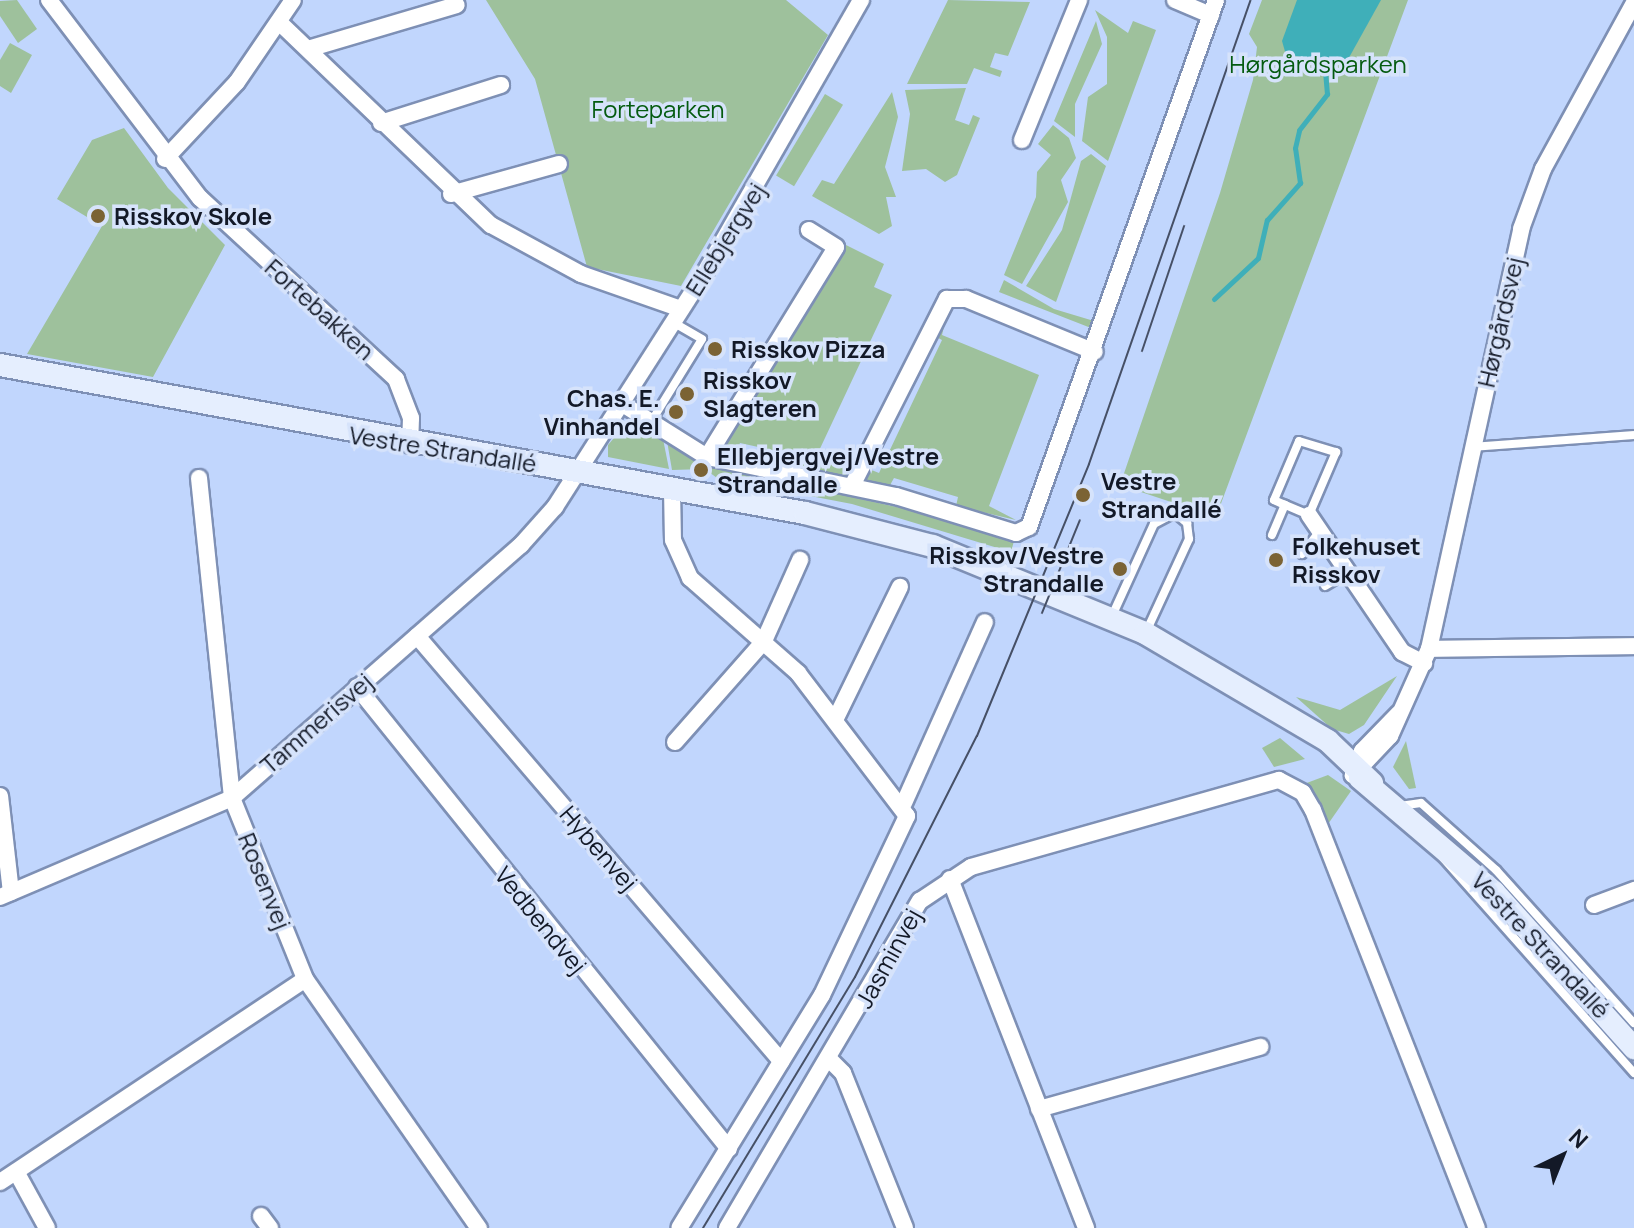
<!DOCTYPE html>
<html>
<head>
<meta charset="utf-8">
<style>
	body { margin:0 }
	#map { position:relative; width:1634px; height:1228px; overflow:hidden; background:#c1d6fd; font-family:Manrope,sans-serif }
	div>[style] { position:absolute }
	[style*='--x'] { left:calc(var(--x)*1px); top:calc(var(--y)*1px); width:calc(var(--w)*1px); rotate:calc(var(--a)*1deg) }
	.green>* { inset:0; background:#9ec19c; transform-origin:0 0 }
	.water>* { inset:0; background:#3fafb9 }
	.stream>* { height:5px; margin:-2.5px; padding:0 2.5px; transform-origin:2.5px; border-radius:2.5px; background:#3fafb9 }
	.roads { filter:drop-shadow(2px 0 #7e90b5) drop-shadow(-2px 0 #7e90b5) drop-shadow(0 2px #7e90b5) drop-shadow(0 -2px #7e90b5) }
	.lane>* { height:8px; margin:-4px; padding:0 4px; transform-origin:4px; border-radius:4px; background:#fff }
	.street>* { height:16px; margin:-8px; padding:0 8px; transform-origin:8px; border-radius:8px; background:#fff }
	.secondary>* { height:22px; margin:-11px; padding:0 11px; transform-origin:11px; border-radius:11px; background:#e5eefe }
	.tram>* { height:2px; margin:-1px; padding:0 1px; transform-origin:1px; border-radius:1px; background:#465066 }
	.dots>* { width:22px; height:22px; translate:-50% -50%; box-sizing:border-box; border:4px solid #d6e3fb; border-radius:50% }
	span { translate:-50% -50%; white-space:nowrap; text-align:center; line-height:1.15; -webkit-text-stroke:7px #d6e3fb; paint-order:stroke }
	.park-label { font-size:24px; color:#055b10 }
	.poi-label { font-size:24px; color:#131927; font-weight:700 }
	.left { translate:0 -50%; text-align:left }
	.right { translate:-100% -50%; text-align:right }
	.street-label { font-size:24px; color:#131927 }
	.north { position:absolute; left:1522px; top:1116px; width:80px; height:80px; -webkit-text-stroke:6px #d6e3fb; paint-order:stroke; rotate:43deg; font-size:22px; font-weight:700; line-height:32px; text-align:center; color:#131927 }
	.north::after { content:''; display:block; margin:auto; width:28px; height:36px; background:#131927; clip-path:polygon(50% 0,100% 100%,50% 72%,0 100%) }
</style>
</head>
<body>
<div id="map">
	<div class="green">
		<i style="clip-path:polygon(17px 0,37px 29px,18px 43px,0 16px,0 1px)"></i>
		<i style="clip-path:polygon(486px 0,786px 0,828px 35px,681px 286px,587px 267px,535px 79px)"></i>
		<i style="clip-path:polygon(948px 0,1030px 2px,1008px 56px,995px 53px,990px 67px,1002px 71px,1000px 77px,974px 68px,967px 84px,907px 84px)"></i>
		<i style="clip-path:polygon(1262px 0,1408px 0,1216px 517px,1120px 485px,1220px 193px,1253px 80px,1257px 47px,1249px 34px)"></i>
		<i style="clip-path:polygon(1095px 10px,1128px 33px,1133px 21px,1156px 30px,1108px 161px,1082px 141px,1088px 97px,1107px 84px,1107px 37px)"></i>
		<i style="clip-path:polygon(1096px 21px,1102px 44px,1075px 104px,1075px 137px,1054px 121px)"></i>
		<i style="clip-path:polygon(10px 43px,32px 55px,11px 93px,0 86px,0 60px)"></i>
		<i style="clip-path:polygon(966px 88px,955px 120px,969px 125px,973px 115px,980px 118px,957px 175px,945px 182px,926px 169px,902px 171px,910px 114px,905px 90px)"></i>
		<i style="clip-path:polygon(892px 92px,898px 117px,885px 167px,896px 197px,886px 197px,892px 226px,879px 234px,812px 196px,822px 180px,834px 184px)"></i>
		<i style="left:825px;top:94px;width:21px;height:95px;rotate:31deg"></i>
		<i style="clip-path:polygon(1053px 125px,1069px 138px,1076px 158px,1061px 180px,1068px 202px,1022px 284px,1004px 275px,1036px 197px,1037px 172px,1051px 155px,1038px 144px)"></i>
		<i style="clip-path:polygon(124px 128px,168px 188px,225px 245px,153px 377px,27px 354px,102px 226px,57px 199px,92px 140px)"></i>
		<i style="clip-path:polygon(1091px 154px,1106px 166px,1056px 302px,1026px 286px,1062px 230px,1081px 161px)"></i>
		<i style="clip-path:polygon(844px 244px,884px 264px,874px 287px,892px 295px,817px 455px,851px 471px,847px 477px,793px 466px,794px 455px,740px 443px,734px 456px,724px 453px,721px 447px)"></i>
		<i style="clip-path:polygon(1004px 280px,1054px 309px,1094px 321px,1091px 328px,999px 292px)"></i>
		<i style="clip-path:polygon(949px 306px,942px 335px,1039px 375px,989px 506px,1016px 520px,956px 506px,958px 497px,894px 478px,889px 487px,863px 479px,869px 469px,879px 473px,942px 340px,931px 334px)"></i>
		<i style="clip-path:polygon(630px 419px,663px 439px,669px 469px,608px 457px,608px 445px)"></i>
		<i style="clip-path:polygon(667px 441px,715px 467px,933px 515px,1014px 541px,1011px 552px,852px 504px,717px 478px,705px 469px,672px 470px)"></i>
		<i style="clip-path:polygon(1397px 676px,1364px 725px,1349px 734px,1332px 729px,1296px 697px,1340px 710px)"></i>
		<i style="clip-path:polygon(1280px 738px,1305px 759px,1274px 767px,1262px 748px)"></i>
		<i style="clip-path:polygon(1406px 741px,1416px 788px,1409px 789px,1393px 767px)"></i>
		<i style="clip-path:polygon(1328px 775px,1351px 791px,1326px 827px,1304px 784px)"></i>
	</div>
	<div class="water">
		<i style="clip-path:polygon(1297px 0,1381px 0,1346px 63px,1286px 55px,1282px 41px)"></i>
	</div>
	<div class="stream">
		<i style="--x:1214;--y:299;--w:60;--a:-43"></i>
		<i style="--x:1258;--y:258;--w:39;--a:-77"></i>
		<i style="--x:1267;--y:220;--w:50;--a:-48.3"></i>
		<i style="--x:1300;--y:183;--w:35;--a:-98"></i>
		<i style="--x:1295;--y:148;--w:18;--a:-77"></i>
		<i style="--x:1299;--y:130;--w:46;--a:-52.1"></i>
		<i style="--x:1327;--y:94;--w:34;--a:-95"></i>
	</div>
	<div class="roads">
		<div class="lane">
			<i style="--x:651;--y:422;--w:97;--a:-58.4"></i>
			<i style="--x:702;--y:339;--w:34;--a:-150"></i>
			<i style="--x:1472;--y:447;--w:162;--a:-4.2"></i>
			<i style="--x:1272;--y:535;--w:33;--a:-67"></i>
			<i style="--x:1285;--y:505;--w:12;--a:-156"></i>
			<i style="--x:1274;--y:500;--w:64;--a:-67"></i>
			<i style="--x:1299;--y:441;--w:39;--a:17"></i>
			<i style="--x:1336;--y:452;--w:69;--a:113.2"></i>
			<i style="--x:1309;--y:515;--w:26;--a:-157"></i>
			<i style="--x:1302;--y:554;--w:31;--a:-52"></i>
			<i style="--x:1325;--y:586;--w:27;--a:-31"></i>
			<i style="--x:1112;--y:616;--w:101;--a:-65.5"></i>
			<i style="--x:1154;--y:524;--w:24;--a:-28"></i>
			<i style="--x:1175;--y:513;--w:16;--a:40"></i>
			<i style="--x:1187;--y:523;--w:16;--a:83"></i>
			<i style="--x:1189;--y:539;--w:102;--a:114.8"></i>
			<i style="--x:1400;--y:806;--w:21;--a:-8"></i>
			<i style="--x:1421;--y:803;--w:101;--a:41.8"></i>
			<i style="--x:1496;--y:870;--w:206;--a:48"></i>
			<i style="--x:1437;--y:851;--w:297;--a:48.4"></i>
		</div>
		<div class="street">
			<i style="--x:49;--y:0;--w:249;--a:52.7"></i>
			<i style="--x:200;--y:198;--w:267;--a:42.7"></i>
			<i style="--x:396;--y:379;--w:42;--a:69"></i>
			<i style="--x:411;--y:418;--w:27;--a:92"></i>
			<i style="--x:1175;--y:0;--w:39;--a:23"></i>
			<i style="--x:280;--y:23;--w:292;--a:43.8"></i>
			<i style="--x:491;--y:225;--w:102;--a:28.6"></i>
			<i style="--x:581;--y:274;--w:106;--a:19.3"></i>
			<i style="--x:308;--y:49;--w:155;--a:-16.5"></i>
			<i style="--x:381;--y:123;--w:126;--a:-17.6"></i>
			<i style="--x:1022;--y:140;--w:151;--a:-67.8"></i>
			<i style="--x:165;--y:159;--w:105;--a:-46.9"></i>
			<i style="--x:237;--y:82;--w:99;--a:-55.7"></i>
			<i style="--x:451;--y:194;--w:112;--a:-15.5"></i>
			<i style="--x:621;--y:403;--w:102;--a:32.1"></i>
			<i style="--x:707;--y:457;--w:193;--a:11.7"></i>
			<i style="--x:896;--y:496;--w:126;--a:17.1"></i>
			<i style="--x:1016;--y:533;--w:14;--a:-25"></i>
			<i style="--x:1029;--y:527;--w:559;--a:-70.46"></i>
			<i style="--x:707;--y:457;--w:246;--a:-58.4"></i>
			<i style="--x:836;--y:247;--w:32;--a:-148"></i>
			<i style="--x:199;--y:478;--w:322;--a:84.1"></i>
			<i style="--x:232;--y:798;--w:195;--a:68"></i>
			<i style="--x:305;--y:979;--w:304;--a:55.1"></i>
			<i style="--x:852;--y:486;--w:210;--a:-63.1"></i>
			<i style="--x:947;--y:299;--w:19;--a:0"></i>
			<i style="--x:966;--y:299;--w:139;--a:22.3"></i>
			<i style="--x:672;--y:489;--w:51;--a:88.9"></i>
			<i style="--x:673;--y:540;--w:42;--a:65.9"></i>
			<i style="--x:690;--y:578;--w:144;--a:41.3"></i>
			<i style="--x:798;--y:673;--w:180;--a:52.7"></i>
			<i style="--x:907;--y:816;--w:198;--a:115.4"></i>
			<i style="--x:822;--y:995;--w:273;--a:121.5"></i>
			<i style="--x:1309;--y:515;--w:166;--a:55.8"></i>
			<i style="--x:1402;--y:652;--w:25;--a:27"></i>
			<i style="--x:417;--y:636;--w:560;--a:49.42"></i>
			<i style="--x:1429;--y:649;--w:205;--a:-0.8"></i>
			<i style="--x:357;--y:687;--w:593;--a:51.16"></i>
			<i style="--x:1399;--y:713;--w:53;--a:134.2"></i>
			<i style="--x:1362;--y:751;--w:26;--a:111"></i>
			<i style="--x:1353;--y:775;--w:54;--a:-46.5"></i>
			<i style="--x:1390;--y:736;--w:95;--a:-65.9"></i>
			<i style="--x:1429;--y:649;--w:430;--a:-77.6"></i>
			<i style="--x:1521;--y:229;--w:64;--a:-69.9"></i>
			<i style="--x:1543;--y:169;--w:189;--a:-61.3"></i>
			<i style="--x:836;--y:718;--w:146;--a:-64"></i>
			<i style="--x:675;--y:742;--w:135;--a:-48.6"></i>
			<i style="--x:764;--y:641;--w:89;--a:-66"></i>
			<i style="--x:0;--y:796;--w:97;--a:83.5"></i>
			<i style="--x:904;--y:803;--w:198;--a:-65.9"></i>
			<i style="--x:950;--y:879;--w:375;--a:68.7"></i>
			<i style="--x:0;--y:897;--w:252;--a:-23.1"></i>
			<i style="--x:232;--y:798;--w:384;--a:-41.2"></i>
			<i style="--x:521;--y:545;--w:51;--a:-48.2"></i>
			<i style="--x:555;--y:507;--w:282;--a:-57.4"></i>
			<i style="--x:707;--y:269;--w:310;--a:-60.2"></i>
			<i style="--x:1594;--y:905;--w:43;--a:-20.6"></i>
			<i style="--x:831;--y:1061;--w:17;--a:45"></i>
			<i style="--x:843;--y:1073;--w:167;--a:68.2"></i>
			<i style="--x:1039;--y:1109;--w:230;--a:-15.7"></i>
			<i style="--x:18;--y:1175;--w:60;--a:61.3"></i>
			<i style="--x:0;--y:1182;--w:366;--a:-33.6"></i>
			<i style="--x:261;--y:1216;--w:15;--a:53"></i>
			<i style="--x:727;--y:1228;--w:380;--a:-59.5"></i>
			<i style="--x:920;--y:901;--w:61;--a:-33.7"></i>
			<i style="--x:971;--y:867;--w:320;--a:-15.8"></i>
			<i style="--x:1279;--y:780;--w:27;--a:28"></i>
			<i style="--x:1303;--y:793;--w:20;--a:60"></i>
			<i style="--x:1313;--y:810;--w:449;--a:68.6"></i>
		</div>
		<div class="secondary">
			<i style="--x:0;--y:365;--w:818;--a:10.42"></i>
			<i style="--x:805;--y:513;--w:132;--a:14.5"></i>
			<i style="--x:933;--y:546;--w:229;--a:22.3"></i>
			<i style="--x:1145;--y:633;--w:212;--a:30.5"></i>
			<i style="--x:1328;--y:741;--w:61;--a:43.7"></i>
			<i style="--x:1360;--y:778;--w:176;--a:40.4"></i>
			<i style="--x:1494;--y:892;--w:210;--a:48.1"></i>
		</div>
	</div>
	<div class="tram">
		<i style="--x:1142;--y:351;--w:132;--a:-71.4"></i>
		<i style="--x:1042;--y:613;--w:100;--a:-67.8"></i>
		<i style="--x:703;--y:1228;--w:293;--a:-58.8"></i>
		<i style="--x:855;--y:977;--w:270;--a:-63.2"></i>
		<i style="--x:977;--y:736;--w:294;--a:-67.6"></i>
		<i style="--x:1089;--y:464;--w:491;--a:-70.8"></i>
	</div>
	<div class="dots">
		<i style="left:98px;top:216px;background:#7b6334"></i>
		<i style="left:715px;top:349px;background:#7b6334"></i>
		<i style="left:687px;top:394px;background:#7b6334"></i>
		<i style="left:676px;top:412px;background:#7b6334"></i>
		<i style="left:701px;top:470px;background:#7b6334"></i>
		<i style="left:1083px;top:495px;background:#7b6334"></i>
		<i style="left:1276px;top:560px;background:#7b6334"></i>
		<i style="left:1120px;top:569px;background:#7b6334"></i>
	</div>
	<div class="park-label">
		<span style="left:1318px;top:64px">Hørgårdsparken</span>
		<span style="left:658px;top:109px">Forteparken</span>
	</div>
	<div class="poi-label">
		<span class="left" style="left:114px;top:216px">Risskov Skole</span>
		<span class="left" style="left:731px;top:349px">Risskov Pizza</span>
		<span class="left" style="left:703px;top:394px">Risskov<br>Slagteren</span>
		<span class="right" style="left:660px;top:412px">Chas. E.<br>Vinhandel</span>
		<span class="left" style="left:717px;top:470px">Ellebjergvej/Vestre<br>Strandalle</span>
		<span class="left" style="left:1101px;top:495px">Vestre<br>Strandallé</span>
		<span class="left" style="left:1292px;top:560px">Folkehuset<br>Risskov</span>
		<span class="right" style="left:1104px;top:569px">Risskov/Vestre<br>Strandalle</span>
	</div>
	<div class="street-label">
		<span style="left:725px;top:239px;rotate:-58deg">Ellebjergvej</span>
		<span style="left:320px;top:309px;rotate:42deg">Fortebakken</span>
		<span style="left:1500px;top:322px;rotate:-77deg">Hørgårdsvej</span>
		<span style="left:443px;top:449px;rotate:9deg">Vestre Strandallé</span>
		<span style="left:316px;top:723px;rotate:-41deg">Tammerisvej</span>
		<span style="left:599px;top:848px;rotate:49deg">Hybenvej</span>
		<span style="left:265px;top:881px;rotate:68deg">Rosenvej</span>
		<span style="left:541px;top:920px;rotate:51deg">Vedbendvej</span>
		<span style="left:1541px;top:945px;rotate:47deg">Vestre Strandallé</span>
		<span style="left:888px;top:958px;rotate:-61deg">Jasminvej</span>
	</div>
	<div class="north">N</div>
</div>
</body>
</html>
